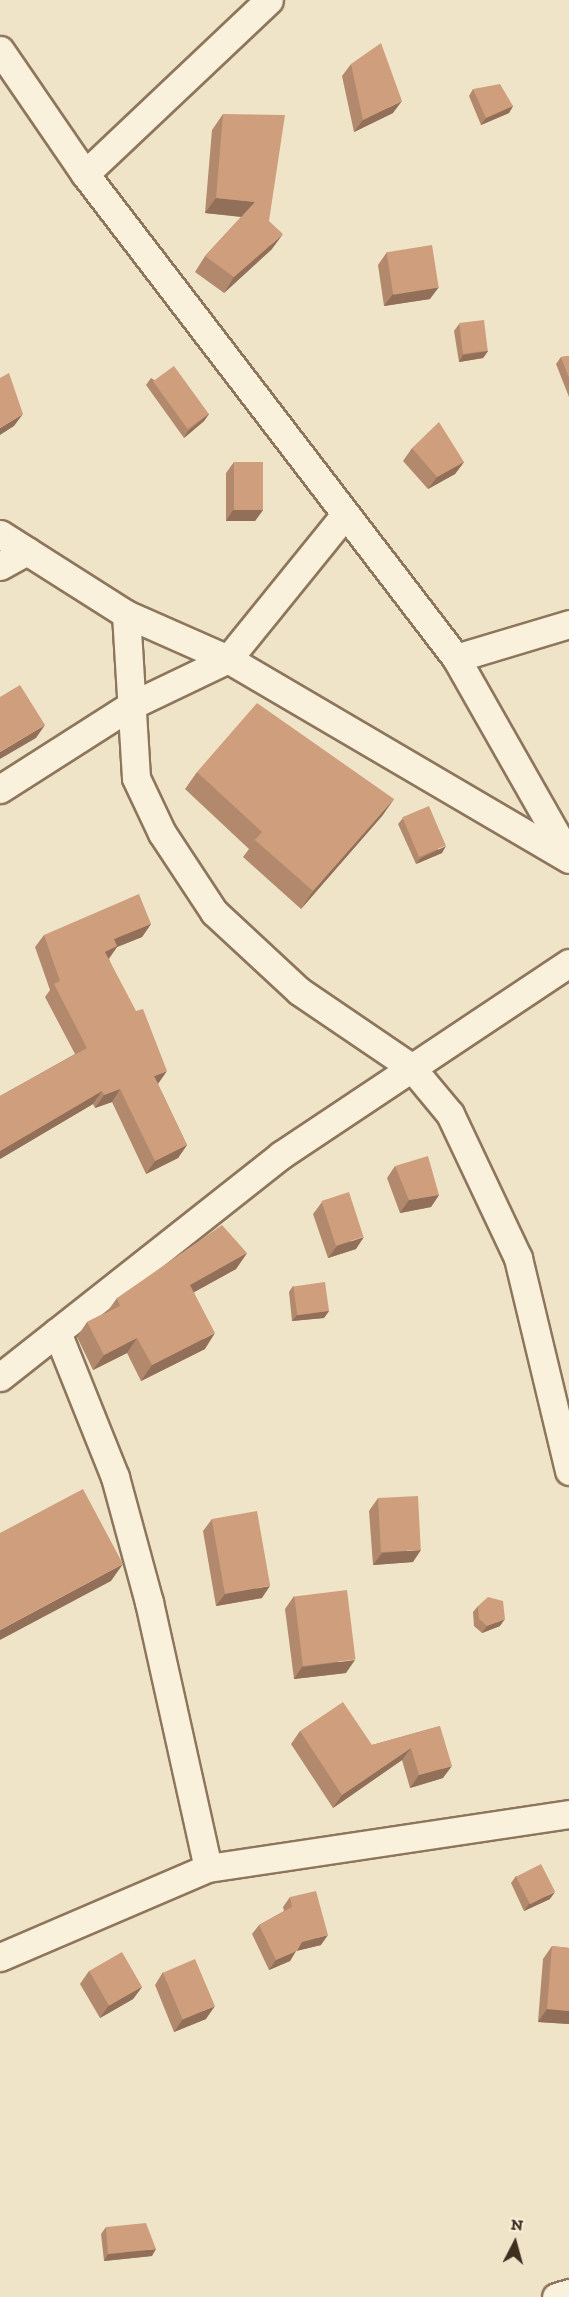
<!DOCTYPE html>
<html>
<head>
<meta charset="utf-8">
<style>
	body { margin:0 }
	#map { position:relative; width:569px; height:2297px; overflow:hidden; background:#f0e4c8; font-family:"Zilla Slab",serif }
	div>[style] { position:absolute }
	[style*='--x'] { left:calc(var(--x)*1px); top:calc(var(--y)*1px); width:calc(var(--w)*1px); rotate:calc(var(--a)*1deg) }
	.roads { filter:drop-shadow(2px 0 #8d765c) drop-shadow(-2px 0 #8d765c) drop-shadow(0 2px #8d765c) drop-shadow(0 -2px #8d765c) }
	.minor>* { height:27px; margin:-13.5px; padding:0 13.5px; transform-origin:13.5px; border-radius:13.5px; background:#faf1dc }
	.wall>* { inset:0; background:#b2896c }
	.shaded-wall>* { inset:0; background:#916f58 }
	.building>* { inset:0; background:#cf9f7d; transform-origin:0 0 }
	span { translate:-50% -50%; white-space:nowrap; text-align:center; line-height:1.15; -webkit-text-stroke:4.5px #f7eed8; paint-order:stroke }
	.north { position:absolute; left:485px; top:2213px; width:60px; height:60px; -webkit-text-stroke:4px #f7eed8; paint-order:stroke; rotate:6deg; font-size:16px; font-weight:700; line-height:24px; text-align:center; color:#3d2e20 }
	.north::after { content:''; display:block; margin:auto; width:21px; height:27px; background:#3d2e20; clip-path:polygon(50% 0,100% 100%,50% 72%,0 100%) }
</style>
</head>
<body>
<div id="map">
	<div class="roads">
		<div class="minor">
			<i style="--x:0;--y:50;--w:150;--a:55.6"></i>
			<i style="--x:85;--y:174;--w:610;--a:52.53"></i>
			<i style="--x:456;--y:658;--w:229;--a:60.4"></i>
			<i style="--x:85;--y:174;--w:253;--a:-43.4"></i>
			<i style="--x:0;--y:534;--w:149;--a:32.4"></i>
			<i style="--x:126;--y:614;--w:111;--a:23.8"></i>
			<i style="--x:228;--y:659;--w:395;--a:30.4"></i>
			<i style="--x:0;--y:566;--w:31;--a:-29"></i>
			<i style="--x:126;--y:614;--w:164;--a:86.5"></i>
			<i style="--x:136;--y:778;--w:61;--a:64.7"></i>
			<i style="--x:162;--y:833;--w:95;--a:56.6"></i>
			<i style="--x:214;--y:912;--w:116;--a:42.9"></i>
			<i style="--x:299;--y:991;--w:135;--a:34.2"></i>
			<i style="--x:411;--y:1067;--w:61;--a:50.3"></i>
			<i style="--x:450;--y:1114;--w:159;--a:64.7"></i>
			<i style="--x:518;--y:1258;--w:219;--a:76.5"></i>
			<i style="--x:456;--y:658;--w:118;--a:-16.7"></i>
			<i style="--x:0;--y:789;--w:154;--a:-32.6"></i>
			<i style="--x:130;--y:706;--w:109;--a:-25.6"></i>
			<i style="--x:228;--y:659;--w:184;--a:-51"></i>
			<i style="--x:57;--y:1332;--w:156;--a:68.2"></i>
			<i style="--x:115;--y:1477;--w:130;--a:74.8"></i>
			<i style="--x:149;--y:1602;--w:272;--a:77.5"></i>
			<i style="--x:0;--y:1377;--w:358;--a:-38.3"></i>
			<i style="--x:281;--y:1155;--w:346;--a:-33.7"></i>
			<i style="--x:0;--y:1957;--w:226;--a:-23.2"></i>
			<i style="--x:208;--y:1868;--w:365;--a:-8.5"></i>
			<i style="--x:556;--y:2297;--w:14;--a:-17"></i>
		</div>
	</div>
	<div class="wall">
		<i style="clip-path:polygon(351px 64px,393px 113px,354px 132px,342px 76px)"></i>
		<i style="clip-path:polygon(473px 89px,513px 106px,509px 113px,481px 125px,469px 96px)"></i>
		<i style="clip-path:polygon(223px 114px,272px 249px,224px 293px,195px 272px,205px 256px,241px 217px,205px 213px,212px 130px)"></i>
		<i style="clip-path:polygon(387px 252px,430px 299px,384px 306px,378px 265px)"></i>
		<i style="clip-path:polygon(459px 324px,488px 351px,483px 358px,459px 362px,454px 331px)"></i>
		<i style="clip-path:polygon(569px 356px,569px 397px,556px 364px,561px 357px)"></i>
		<i style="clip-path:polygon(151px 378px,209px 414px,204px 421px,184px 438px,146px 385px)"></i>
		<i style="clip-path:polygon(412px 448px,464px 462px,455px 474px,428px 489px,403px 461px)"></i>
		<i style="clip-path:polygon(234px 462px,263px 510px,255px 521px,226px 521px,226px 473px)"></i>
		<i style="clip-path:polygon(197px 772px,394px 799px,382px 816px,301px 909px,243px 857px,249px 849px,185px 789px)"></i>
		<i style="clip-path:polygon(403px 818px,442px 853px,416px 864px,398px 824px)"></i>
		<i style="clip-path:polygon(151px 924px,142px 937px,117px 947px,109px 959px,158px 1084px,187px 1145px,178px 1158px,146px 1174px,112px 1102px,95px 1108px,93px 1104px,0 1159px,0 1096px,75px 1054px,45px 997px,50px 990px,35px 947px,44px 935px)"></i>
		<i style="clip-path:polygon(395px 1166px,439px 1195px,431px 1207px,400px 1213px,387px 1178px)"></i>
		<i style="clip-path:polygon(322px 1202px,356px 1249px,328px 1258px,313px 1214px)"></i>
		<i style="clip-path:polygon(247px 1253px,236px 1269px,194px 1292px,205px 1349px,141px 1381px,127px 1353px,93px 1370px,77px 1337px,87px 1322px,107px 1312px,117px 1298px)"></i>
		<i style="clip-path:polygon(293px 1286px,329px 1311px,324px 1318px,292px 1321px,289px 1292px)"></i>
		<i style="clip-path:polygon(378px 1498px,413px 1562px,373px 1565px,369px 1511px)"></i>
		<i style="clip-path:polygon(212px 1519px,262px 1598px,216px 1606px,203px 1531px)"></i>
		<i style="clip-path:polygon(294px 1596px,346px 1673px,294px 1679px,285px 1609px)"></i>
		<i style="clip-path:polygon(478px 1606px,500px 1626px,482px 1633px,474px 1626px,473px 1612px)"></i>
		<i style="clip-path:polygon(440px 1726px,443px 1778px,410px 1788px,402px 1760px,333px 1808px,291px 1744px,300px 1731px,372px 1745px)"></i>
		<i style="clip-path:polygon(516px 1876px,550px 1899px,524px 1911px,511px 1883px)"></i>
		<i style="clip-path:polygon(290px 1897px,321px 1945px,296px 1951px,290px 1961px,269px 1970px,252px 1934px,259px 1925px,284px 1911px,283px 1907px)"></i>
		<i style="clip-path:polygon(552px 1946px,569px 1948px,569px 2024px,538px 2022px,543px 1959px)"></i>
		<i style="clip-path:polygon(89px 1971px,142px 1987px,133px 1999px,100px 2018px,80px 1984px)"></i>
		<i style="clip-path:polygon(163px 1972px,206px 2019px,174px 2032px,155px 1985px)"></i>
		<i style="clip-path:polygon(106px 2227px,152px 2256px,104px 2261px,101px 2234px)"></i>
	</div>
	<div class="shaded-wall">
		<i style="clip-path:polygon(402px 101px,393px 113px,354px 132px,363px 120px)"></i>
		<i style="clip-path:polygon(513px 106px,509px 113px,481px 125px,486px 118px)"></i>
		<i style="clip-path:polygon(216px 198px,255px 202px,244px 217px,205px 213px)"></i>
		<i style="clip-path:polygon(283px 234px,272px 249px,224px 293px,234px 277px)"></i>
		<i style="clip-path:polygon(439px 287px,430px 299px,384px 306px,393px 294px)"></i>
		<i style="clip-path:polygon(488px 351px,483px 358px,459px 362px,463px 355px)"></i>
		<i style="clip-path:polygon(23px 414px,14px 426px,0 435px,0 428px)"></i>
		<i style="clip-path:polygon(209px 414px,204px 421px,184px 438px,188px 431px)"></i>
		<i style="clip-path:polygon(464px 462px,455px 474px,428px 489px,437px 477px)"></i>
		<i style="clip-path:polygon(233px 510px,263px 510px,255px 521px,226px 521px)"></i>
		<i style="clip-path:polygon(45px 725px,36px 738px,0 759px,0 752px)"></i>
		<i style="clip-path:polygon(394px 799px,382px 816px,301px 909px,313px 891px)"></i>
		<i style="clip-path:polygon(446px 846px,442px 853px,416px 864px,421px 858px)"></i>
		<i style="clip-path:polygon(151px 924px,142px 937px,117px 947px,108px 959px,96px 965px,114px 939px)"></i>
		<i style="clip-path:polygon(167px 1071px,158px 1084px,154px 1076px)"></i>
		<i style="clip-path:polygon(120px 1089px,112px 1102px,95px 1108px,104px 1095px)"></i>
		<i style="clip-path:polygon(102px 1091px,93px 1104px,0 1159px,0 1151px)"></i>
		<i style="clip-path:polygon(187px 1145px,178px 1158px,146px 1174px,155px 1161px)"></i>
		<i style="clip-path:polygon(439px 1195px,431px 1207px,400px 1213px,409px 1200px)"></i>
		<i style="clip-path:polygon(364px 1237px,356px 1249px,328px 1258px,337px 1246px)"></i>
		<i style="clip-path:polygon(247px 1253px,236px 1269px,180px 1300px,190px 1285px)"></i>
		<i style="clip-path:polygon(329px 1311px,324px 1318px,292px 1321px,297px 1315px)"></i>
		<i style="clip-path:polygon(215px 1333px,205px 1349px,141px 1381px,152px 1365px)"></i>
		<i style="clip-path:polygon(137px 1338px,127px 1353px,93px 1370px,104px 1355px)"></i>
		<i style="clip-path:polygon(421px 1550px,413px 1562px,373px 1565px,382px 1553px)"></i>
		<i style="clip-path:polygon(123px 1564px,111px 1581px,0 1640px,0 1630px)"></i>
		<i style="clip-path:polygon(270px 1586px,262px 1598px,216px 1606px,225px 1594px)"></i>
		<i style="clip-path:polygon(505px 1619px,500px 1626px,482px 1633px,487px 1626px)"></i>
		<i style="clip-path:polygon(355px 1660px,346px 1673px,294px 1679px,302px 1667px)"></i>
		<i style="clip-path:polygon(411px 1748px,402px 1760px,333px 1808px,342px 1795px)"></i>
		<i style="clip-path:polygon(452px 1766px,443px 1778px,410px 1788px,419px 1775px)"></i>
		<i style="clip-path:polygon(555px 1892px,550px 1899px,524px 1911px,529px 1904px)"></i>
		<i style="clip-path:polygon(328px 1935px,321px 1945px,296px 1951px,290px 1961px,269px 1970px,276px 1960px,302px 1942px)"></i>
		<i style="clip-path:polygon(142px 1987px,133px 1999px,100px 2018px,109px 2005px)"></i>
		<i style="clip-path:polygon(215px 2006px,206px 2019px,174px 2032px,183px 2019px)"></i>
		<i style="clip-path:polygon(547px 2009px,569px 2011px,569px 2024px,538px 2022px)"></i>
		<i style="clip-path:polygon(156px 2249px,152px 2256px,104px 2261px,108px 2254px)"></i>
	</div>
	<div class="building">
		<i style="clip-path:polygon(381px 43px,402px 101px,363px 120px,351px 64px)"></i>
		<i style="clip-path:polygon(500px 84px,513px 106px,486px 118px,473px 89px)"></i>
		<i style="clip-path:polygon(223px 114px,285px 115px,269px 221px,283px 234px,234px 277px,205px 256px,255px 202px,216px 198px)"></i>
		<i style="left:432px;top:245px;width:43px;height:46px;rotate:81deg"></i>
		<i style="left:484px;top:320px;width:31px;height:25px;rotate:83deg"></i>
		<i style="clip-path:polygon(569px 356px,569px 378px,561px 357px)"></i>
		<i style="left:174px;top:366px;width:59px;height:26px;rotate:54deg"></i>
		<i style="clip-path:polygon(9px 373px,23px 414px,0 428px,0 378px)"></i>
		<i style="clip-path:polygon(439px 422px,464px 462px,437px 477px,412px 448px)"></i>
		<i style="left:234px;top:462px;width:29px;height:48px"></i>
		<i style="clip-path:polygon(20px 685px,45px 725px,0 752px,0 697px)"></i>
		<i style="clip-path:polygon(257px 703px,394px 799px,313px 891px,255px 840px,262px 832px,197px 772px)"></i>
		<i style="left:429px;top:806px;width:43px;height:29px;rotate:67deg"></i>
		<i style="clip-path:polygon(139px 894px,151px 924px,114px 939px,117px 946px,105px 952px,136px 1011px,143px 1009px,167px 1071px,154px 1076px,187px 1145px,155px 1161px,120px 1089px,104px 1095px,102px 1091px,0 1151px,0 1096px,87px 1048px,54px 984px,60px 981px,44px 935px)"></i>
		<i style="clip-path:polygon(428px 1156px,439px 1195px,409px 1200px,395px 1166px)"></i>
		<i style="left:349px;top:1192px;width:47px;height:29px;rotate:72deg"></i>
		<i style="clip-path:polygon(222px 1225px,247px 1253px,190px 1285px,215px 1333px,152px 1365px,137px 1338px,104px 1355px,87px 1322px,120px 1306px,117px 1298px)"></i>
		<i style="left:325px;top:1282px;width:29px;height:32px;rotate:82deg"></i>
		<i style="clip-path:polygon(83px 1489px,123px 1564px,0 1630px,0 1533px)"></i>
		<i style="left:418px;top:1496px;width:54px;height:40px;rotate:87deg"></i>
		<i style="left:257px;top:1511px;width:76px;height:46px;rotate:80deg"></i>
		<i style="left:347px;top:1590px;width:70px;height:53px;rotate:83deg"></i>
		<i style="clip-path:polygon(488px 1597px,503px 1601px,505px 1619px,487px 1626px,479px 1619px,478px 1606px)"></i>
		<i style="clip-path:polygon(343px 1702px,372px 1745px,440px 1726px,452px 1766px,419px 1775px,411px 1748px,342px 1795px,300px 1731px)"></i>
		<i style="left:541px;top:1864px;width:31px;height:28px;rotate:63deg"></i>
		<i style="clip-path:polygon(316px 1891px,328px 1935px,302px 1942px,297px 1951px,276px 1960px,259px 1925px,292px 1907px,290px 1897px)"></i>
		<i style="clip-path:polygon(552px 1946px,569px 1948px,569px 2011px,547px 2009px)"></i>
		<i style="left:122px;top:1952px;width:40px;height:38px;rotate:60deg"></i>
		<i style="left:195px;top:1959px;width:51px;height:35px;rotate:67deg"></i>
		<i style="clip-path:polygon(146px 2223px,156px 2249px,108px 2254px,106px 2227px)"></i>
	</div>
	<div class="north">N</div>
</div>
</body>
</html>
